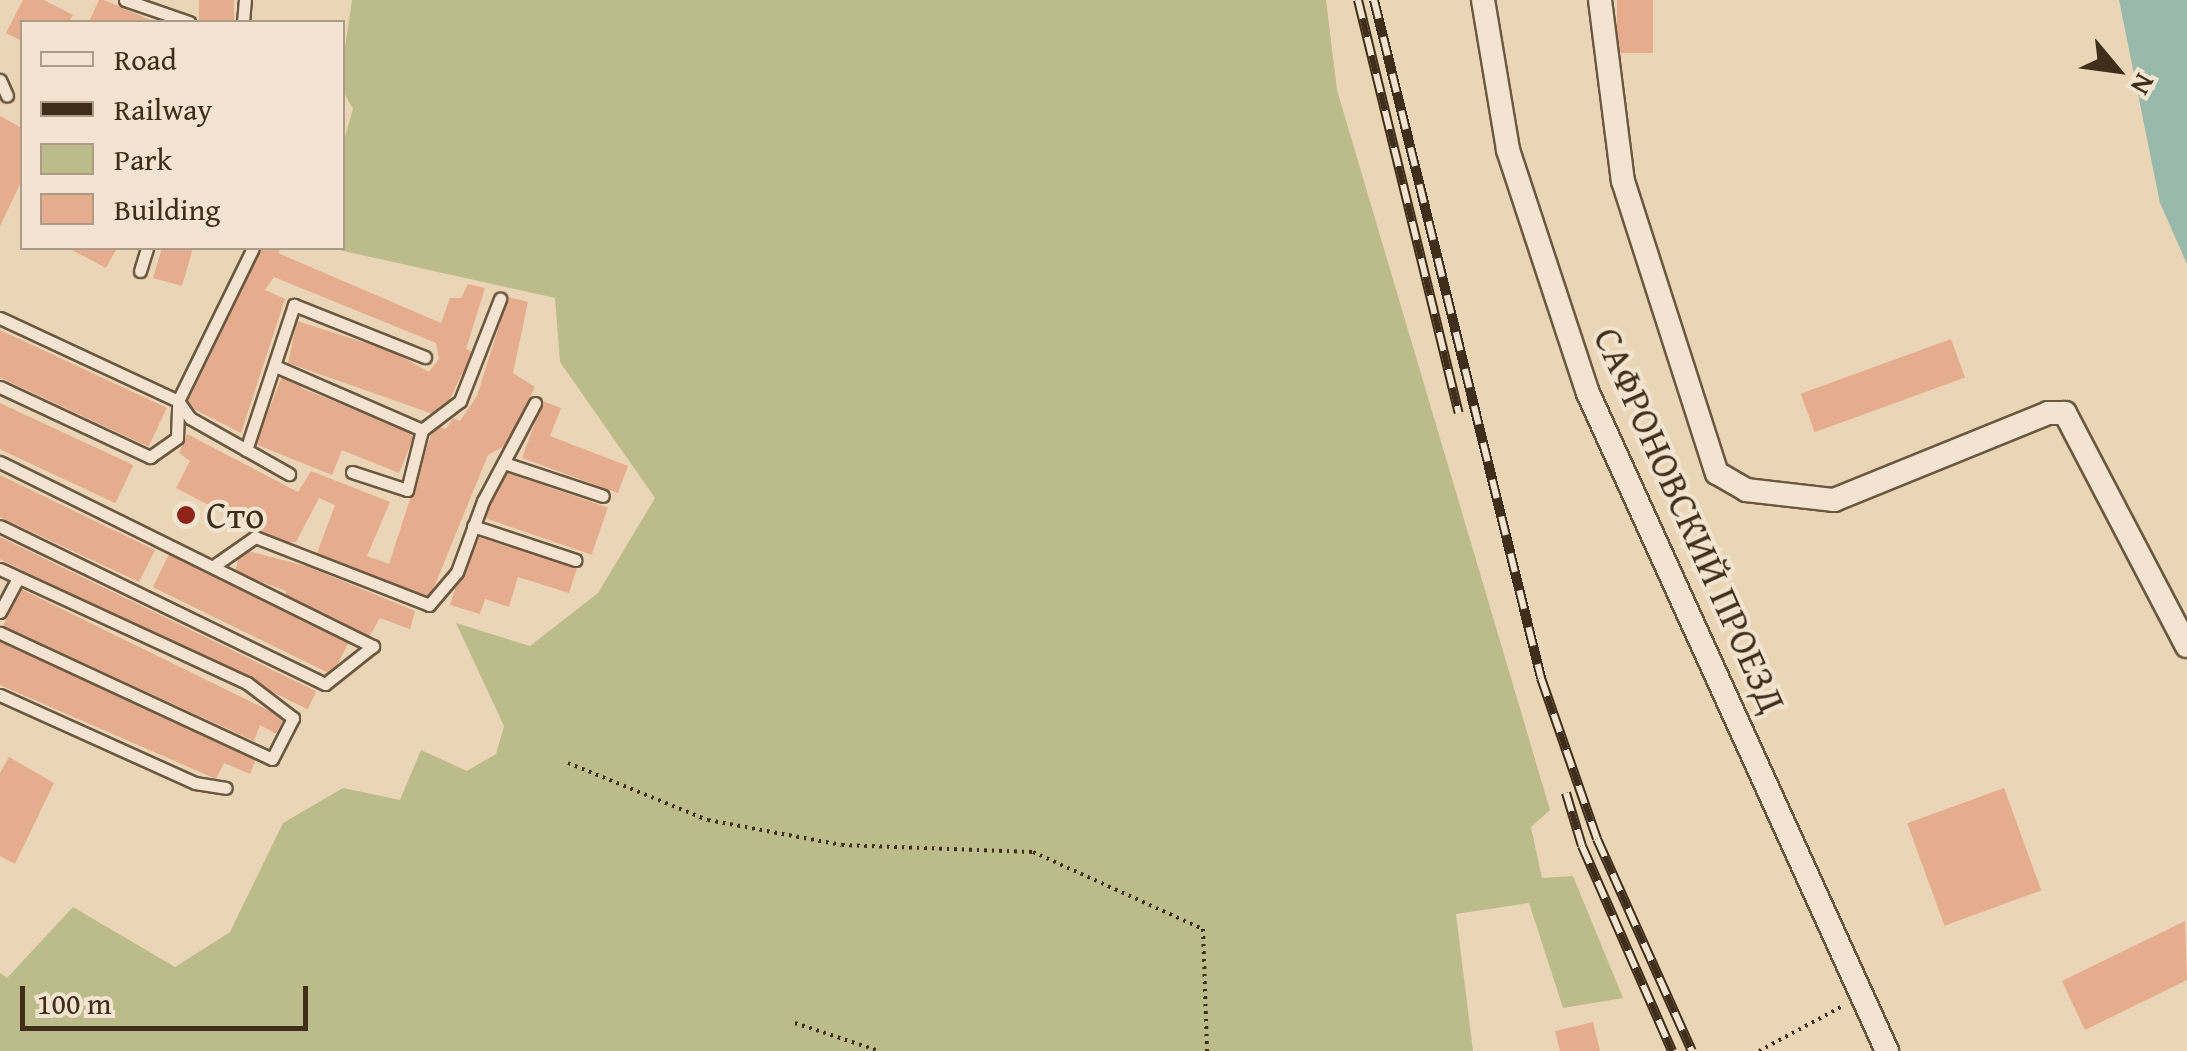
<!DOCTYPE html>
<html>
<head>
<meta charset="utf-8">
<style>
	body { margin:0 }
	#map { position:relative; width:2187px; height:1051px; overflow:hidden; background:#ebd5b7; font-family:"Gentium Book Plus",serif }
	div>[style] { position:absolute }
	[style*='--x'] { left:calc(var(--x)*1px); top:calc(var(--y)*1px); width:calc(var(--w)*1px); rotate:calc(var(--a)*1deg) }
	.green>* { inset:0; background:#bcbc8b }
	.water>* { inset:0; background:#99b9aa }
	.building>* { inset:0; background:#e5ad8e; transform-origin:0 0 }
	.path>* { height:4px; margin-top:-2px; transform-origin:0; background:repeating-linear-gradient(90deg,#412e1a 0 2.5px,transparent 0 7.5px) }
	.roads { filter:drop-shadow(2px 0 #6c5841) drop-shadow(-2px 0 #6c5841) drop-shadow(0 2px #6c5841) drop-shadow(0 -2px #6c5841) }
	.service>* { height:11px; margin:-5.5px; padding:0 5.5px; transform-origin:5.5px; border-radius:5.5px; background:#f2e4d0 }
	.minor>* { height:22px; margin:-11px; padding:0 11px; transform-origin:11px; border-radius:11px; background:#f2e4d0 }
	.rail>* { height:10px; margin-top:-5px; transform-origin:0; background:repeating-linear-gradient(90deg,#f2e4d0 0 19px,#412e1a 0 38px); box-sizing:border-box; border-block:2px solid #412e1a }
	.dots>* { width:28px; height:28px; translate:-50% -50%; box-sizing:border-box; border:5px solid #f2e4d0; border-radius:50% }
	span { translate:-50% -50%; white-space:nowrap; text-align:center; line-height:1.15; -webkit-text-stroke:8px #f2e4d0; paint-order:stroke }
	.poi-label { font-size:38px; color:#412e1a }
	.left { translate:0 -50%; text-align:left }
	.street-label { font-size:38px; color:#412e1a }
	.legend { position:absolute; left:20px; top:20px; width:325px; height:230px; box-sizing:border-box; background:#f2e4d0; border:2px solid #ab9b87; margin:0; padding:12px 18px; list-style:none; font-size:30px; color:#412e1a }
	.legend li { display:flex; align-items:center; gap:20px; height:50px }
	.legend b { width:50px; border:2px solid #ab9b87 }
	.north { position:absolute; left:2067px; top:20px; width:100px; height:100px; -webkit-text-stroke:8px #f2e4d0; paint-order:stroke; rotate:119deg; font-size:28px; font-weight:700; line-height:40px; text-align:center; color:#412e1a }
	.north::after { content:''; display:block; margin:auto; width:35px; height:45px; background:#412e1a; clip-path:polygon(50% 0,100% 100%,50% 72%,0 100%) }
	.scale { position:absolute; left:20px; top:986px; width:288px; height:45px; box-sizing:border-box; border:5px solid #412e1a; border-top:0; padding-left:12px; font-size:30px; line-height:35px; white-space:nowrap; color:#412e1a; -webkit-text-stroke:8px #f2e4d0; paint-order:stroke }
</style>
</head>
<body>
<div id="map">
	<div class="green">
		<i style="clip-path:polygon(352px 0,1326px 0,1337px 90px,1550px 810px,1531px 827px,1542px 878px,1573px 876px,1623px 998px,1563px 1008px,1529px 903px,1456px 914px,1473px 1051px,0 1051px,0 973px,7px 978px,73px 907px,175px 967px,230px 932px,283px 823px,343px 788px,400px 800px,421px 750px,467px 771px,496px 754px,504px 726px,456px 623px,530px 646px,598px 593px,655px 498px,560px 362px,555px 298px,330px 248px,342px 248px,343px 143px,353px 109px,343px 91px,342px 67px)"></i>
	</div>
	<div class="water">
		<i style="clip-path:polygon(2119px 0,2187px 0,2187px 264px,2160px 203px)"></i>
	</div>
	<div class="building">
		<i style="clip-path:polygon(23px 0,44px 0,73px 15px,69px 22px,22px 22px,22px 41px,6px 33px)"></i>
		<i style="clip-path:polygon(99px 0,104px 0,155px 22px,89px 22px)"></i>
		<i style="left:199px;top:0;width:35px;height:21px"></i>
		<i style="left:1617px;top:0;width:36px;height:53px"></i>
		<i style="clip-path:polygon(0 116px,22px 128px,22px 180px,0 226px)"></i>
		<i style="clip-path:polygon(68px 248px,117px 248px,106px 268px)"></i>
		<i style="clip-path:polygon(162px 248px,193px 248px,182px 286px,153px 278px)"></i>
		<i style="clip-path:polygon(262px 248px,281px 248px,278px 253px,441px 323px,450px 298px,461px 298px,468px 284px,485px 288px,466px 349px,476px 353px,469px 376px,461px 375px,448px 404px,433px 414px,288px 363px,297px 321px,394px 352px,429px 372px,439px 359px,436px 343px,274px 277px,265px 290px,285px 299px,241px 433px,186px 405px)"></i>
		<i style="clip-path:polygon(508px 297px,528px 302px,513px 373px,535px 387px,506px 445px,488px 455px,430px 597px,316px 556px,335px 505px,319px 498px,296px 542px,282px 543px,176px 488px,190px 461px,179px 453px,187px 434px,298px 492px,311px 471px,390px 502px,367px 556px,389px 564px,434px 425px,446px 429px,453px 418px,460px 421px,477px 396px)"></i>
		<i style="left:0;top:330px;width:184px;height:43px;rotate:25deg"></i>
		<i style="left:1951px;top:339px;width:41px;height:160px;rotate:70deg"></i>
		<i style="clip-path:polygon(283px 374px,304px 382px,301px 388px,415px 434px,399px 473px,342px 450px,332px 475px,255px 444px)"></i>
		<i style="clip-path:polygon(543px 401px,561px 408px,550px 436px,628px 466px,618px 493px,522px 458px)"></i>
		<i style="left:0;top:403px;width:147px;height:42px;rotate:25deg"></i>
		<i style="left:502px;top:471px;width:112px;height:50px;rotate:19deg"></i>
		<i style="clip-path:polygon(0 475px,155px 550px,139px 582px,0 517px)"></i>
		<i style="clip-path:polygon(472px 535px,577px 568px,569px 593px,518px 577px,509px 607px,485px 599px,480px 614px,450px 605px)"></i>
		<i style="left:0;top:537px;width:352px;height:20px;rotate:26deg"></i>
		<i style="clip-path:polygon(241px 549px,309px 567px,415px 611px,410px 629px,380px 618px,369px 637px,286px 600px,286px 591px,235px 572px)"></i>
		<i style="left:169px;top:554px;width:200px;height:37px;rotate:26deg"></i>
		<i style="clip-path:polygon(21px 589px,284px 718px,276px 734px,260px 725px,254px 741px,3px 626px)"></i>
		<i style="clip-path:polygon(0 642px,256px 759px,250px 774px,224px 763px,216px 779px,0 685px)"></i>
		<i style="clip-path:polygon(9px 757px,54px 783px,15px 864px,0 856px,0 773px)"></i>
		<i style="left:2004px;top:788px;width:109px;height:103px;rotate:70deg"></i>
		<i style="clip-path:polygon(2185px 921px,2187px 980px,2085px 1030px,2062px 981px)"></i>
		<i style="clip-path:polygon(1593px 1022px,1600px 1051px,1560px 1051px,1555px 1031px)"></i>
	</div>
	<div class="path">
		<i style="--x:568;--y:763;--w:151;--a:22.2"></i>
		<i style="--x:708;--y:820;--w:136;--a:10.6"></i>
		<i style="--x:842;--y:845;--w:191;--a:2.1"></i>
		<i style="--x:1033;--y:852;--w:187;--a:24.4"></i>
		<i style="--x:1203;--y:929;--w:122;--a:88.1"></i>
		<i style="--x:795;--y:1023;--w:89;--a:18.4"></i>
		<i style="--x:1759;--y:1051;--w:95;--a:-28.2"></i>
	</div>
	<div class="roads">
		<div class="service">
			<i style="--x:125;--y:0;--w:68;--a:19"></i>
			<i style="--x:243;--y:22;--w:22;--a:-85"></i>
			<i style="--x:0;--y:80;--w:17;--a:66"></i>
			<i style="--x:140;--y:271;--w:24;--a:-73"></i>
			<i style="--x:0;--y:318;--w:196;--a:25"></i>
			<i style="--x:178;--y:401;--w:21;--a:55"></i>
			<i style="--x:190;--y:418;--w:114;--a:29.5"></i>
			<i style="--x:275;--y:366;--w:160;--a:23.5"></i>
			<i style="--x:422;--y:430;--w:48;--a:-37.3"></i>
			<i style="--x:460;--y:401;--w:110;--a:-68.6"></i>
			<i style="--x:0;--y:387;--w:166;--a:25"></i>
			<i style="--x:150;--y:457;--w:33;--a:-35"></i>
			<i style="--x:177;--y:438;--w:37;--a:-88"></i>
			<i style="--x:178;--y:401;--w:170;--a:-63.9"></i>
			<i style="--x:246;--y:450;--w:153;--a:-71.7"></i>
			<i style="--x:294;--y:305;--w:141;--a:21.7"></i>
			<i style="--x:0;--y:462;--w:416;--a:26.3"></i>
			<i style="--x:373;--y:646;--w:61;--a:141.6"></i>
			<i style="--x:325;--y:684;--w:361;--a:-154.1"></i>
			<i style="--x:504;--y:463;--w:104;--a:18.4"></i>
			<i style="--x:352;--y:472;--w:58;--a:18.1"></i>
			<i style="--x:407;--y:490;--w:62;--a:-76"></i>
			<i style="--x:473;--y:526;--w:108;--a:18.4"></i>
			<i style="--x:215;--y:565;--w:49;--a:-35"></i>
			<i style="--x:255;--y:537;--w:187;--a:21.3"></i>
			<i style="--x:429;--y:605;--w:43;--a:-49.7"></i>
			<i style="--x:457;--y:572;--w:76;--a:-69.9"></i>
			<i style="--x:483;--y:501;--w:111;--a:-62"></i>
			<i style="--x:0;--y:569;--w:272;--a:24.8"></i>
			<i style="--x:247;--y:683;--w:58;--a:37.3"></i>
			<i style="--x:293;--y:718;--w:46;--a:117.1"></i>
			<i style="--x:272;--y:759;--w:300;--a:-155.1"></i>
			<i style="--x:0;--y:612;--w:38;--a:-62"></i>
			<i style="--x:0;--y:695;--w:214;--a:24.3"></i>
			<i style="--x:195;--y:783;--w:31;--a:9"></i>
		</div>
		<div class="minor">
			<i style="--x:1483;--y:0;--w:152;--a:80.5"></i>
			<i style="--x:1508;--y:150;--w:256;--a:71.8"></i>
			<i style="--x:1588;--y:393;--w:723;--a:65.56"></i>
			<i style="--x:1600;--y:0;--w:182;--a:82.8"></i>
			<i style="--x:1623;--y:181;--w:307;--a:72.2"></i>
			<i style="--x:1717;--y:473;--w:34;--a:30"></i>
			<i style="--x:1746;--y:490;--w:89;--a:6.5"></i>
			<i style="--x:1834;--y:500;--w:231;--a:-22.1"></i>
			<i style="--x:2048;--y:413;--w:17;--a:0"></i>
			<i style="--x:2065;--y:413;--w:263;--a:62.4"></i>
		</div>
	</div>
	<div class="rail">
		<i style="--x:1358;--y:0;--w:425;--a:76.3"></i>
		<i style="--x:1374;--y:0;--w:698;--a:76.16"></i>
		<i style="--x:1541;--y:678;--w:170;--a:70.8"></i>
		<i style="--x:1597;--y:839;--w:232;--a:65.9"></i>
		<i style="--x:1566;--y:793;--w:55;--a:73.2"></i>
		<i style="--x:1582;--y:846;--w:224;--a:66.3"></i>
	</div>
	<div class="dots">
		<i style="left:186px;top:515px;background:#8f2418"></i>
	</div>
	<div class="poi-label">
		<span class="left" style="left:206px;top:515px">Сто</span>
	</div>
	<div class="street-label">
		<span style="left:1690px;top:520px;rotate:66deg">САФРОНОВСКИЙ ПРОЕЗД</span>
	</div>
	<ul class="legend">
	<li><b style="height:12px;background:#f2e4d0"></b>Road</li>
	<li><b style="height:12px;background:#412e1a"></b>Railway</li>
	<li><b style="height:28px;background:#bcbc8b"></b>Park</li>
	<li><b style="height:28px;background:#e5ad8e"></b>Building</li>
	</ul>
	<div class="north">N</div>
	<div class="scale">100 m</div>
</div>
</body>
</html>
